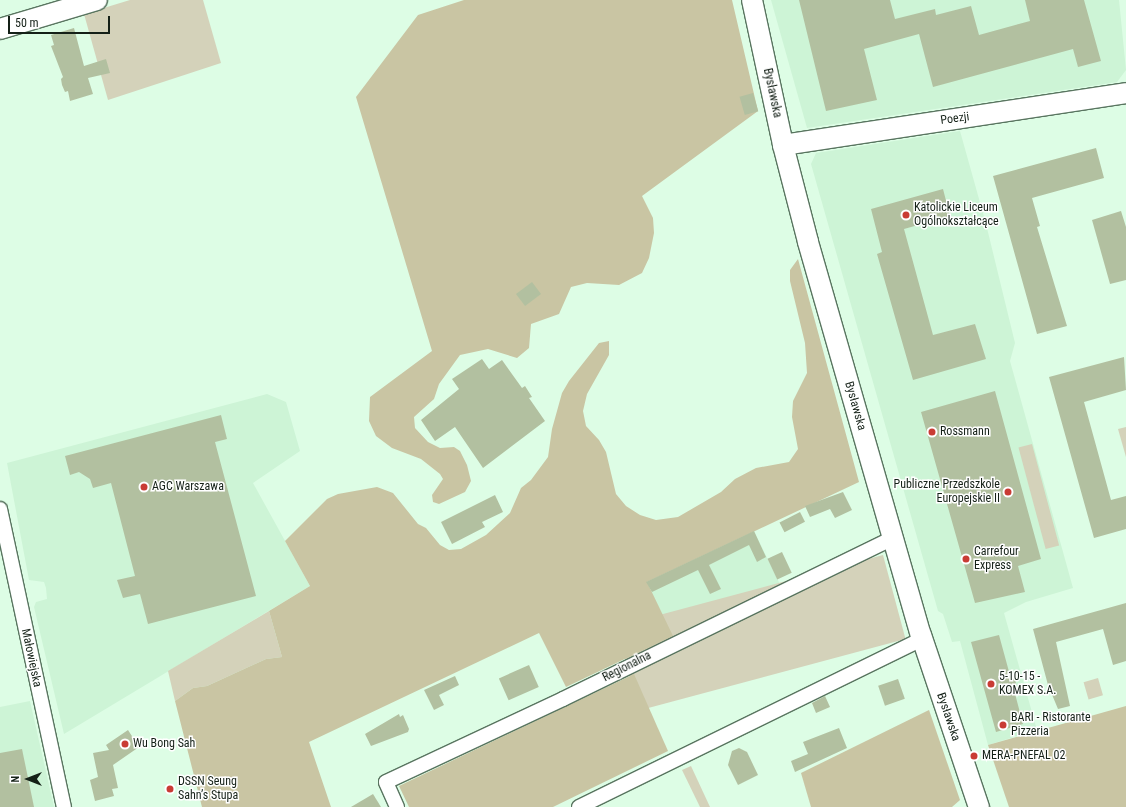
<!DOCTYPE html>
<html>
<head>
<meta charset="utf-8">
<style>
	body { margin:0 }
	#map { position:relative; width:1126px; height:807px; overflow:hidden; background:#ddfde5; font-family:"Roboto Condensed",sans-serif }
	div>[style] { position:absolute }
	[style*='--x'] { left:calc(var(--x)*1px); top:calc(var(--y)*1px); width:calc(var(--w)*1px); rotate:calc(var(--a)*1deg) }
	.built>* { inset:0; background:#cdf4d6; transform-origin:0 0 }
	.green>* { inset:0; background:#d4d2ba; transform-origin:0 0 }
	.forest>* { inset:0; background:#c9c5a3 }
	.building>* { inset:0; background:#b2c0a0; transform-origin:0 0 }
	.roads { filter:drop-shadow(1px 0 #597560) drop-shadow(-1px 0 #597560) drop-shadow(0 1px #597560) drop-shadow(0 -1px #597560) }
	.street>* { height:14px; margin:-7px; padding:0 7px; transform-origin:7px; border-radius:7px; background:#fff }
	.secondary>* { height:20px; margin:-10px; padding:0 10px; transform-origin:10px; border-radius:10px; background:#fff }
	.dots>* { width:11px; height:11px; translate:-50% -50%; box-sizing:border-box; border:2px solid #fff; border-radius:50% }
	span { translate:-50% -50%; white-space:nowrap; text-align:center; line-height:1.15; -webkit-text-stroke:3px #fff; paint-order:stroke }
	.street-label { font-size:12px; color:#142017 }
	.poi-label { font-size:12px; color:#142017 }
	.left { translate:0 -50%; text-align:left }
	.right { translate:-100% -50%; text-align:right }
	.north { position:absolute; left:8px; top:759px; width:40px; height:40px; -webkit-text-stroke:3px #fff; paint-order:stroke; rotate:270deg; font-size:11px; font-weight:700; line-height:16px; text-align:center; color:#142017 }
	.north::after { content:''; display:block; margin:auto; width:14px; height:18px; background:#142017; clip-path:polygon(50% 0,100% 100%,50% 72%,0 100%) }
	.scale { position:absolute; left:8px; top:16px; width:102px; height:18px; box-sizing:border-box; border:2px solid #142017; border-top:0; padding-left:5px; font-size:12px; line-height:14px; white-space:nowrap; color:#142017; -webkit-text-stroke:3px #fff; paint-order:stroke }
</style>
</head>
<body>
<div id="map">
	<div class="built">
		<i style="clip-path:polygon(771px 0,1119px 0,1126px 70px,1117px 82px,807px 128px)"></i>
		<i style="clip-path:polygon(960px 131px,986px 224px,1015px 343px,1010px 361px,1073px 588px,1026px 602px,1004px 613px,1037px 730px,988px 745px,960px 641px,952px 642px,943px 614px,938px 611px,811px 164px,816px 153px)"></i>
		<i style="clip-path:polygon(267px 394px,286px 402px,300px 451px,253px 483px,310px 586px,64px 734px,34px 607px,36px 602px,47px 599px,46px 588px,44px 582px,29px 580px,7px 463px)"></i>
		<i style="left:754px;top:531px;width:59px;height:119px;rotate:64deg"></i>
		<i style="clip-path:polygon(30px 701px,54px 807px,0 807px,0 707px)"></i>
	</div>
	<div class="green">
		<i style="clip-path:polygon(130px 0,203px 0,221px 63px,108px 100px,84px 14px)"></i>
		<i style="clip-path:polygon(1126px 427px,1126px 457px,1118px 429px)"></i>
		<i style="left:1032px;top:444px;width:105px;height:14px;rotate:75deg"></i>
		<i style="left:883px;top:555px;width:87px;height:276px;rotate:75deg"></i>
		<i style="clip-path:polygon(269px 611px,282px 657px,266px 659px,207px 686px,193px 688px,175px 701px,168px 671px)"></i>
		<i style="left:1098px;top:678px;width:18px;height:15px;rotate:74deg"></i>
		<i style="clip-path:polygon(691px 766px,710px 807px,700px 807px,682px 770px)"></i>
	</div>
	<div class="forest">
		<i style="clip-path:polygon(464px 0,732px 0,758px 111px,642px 196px,653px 218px,654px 233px,649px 258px,642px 273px,619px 285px,587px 283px,571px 287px,559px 314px,531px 324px,529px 348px,517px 358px,488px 349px,460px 355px,439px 384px,434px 399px,414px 417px,415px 428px,428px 442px,440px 448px,454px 447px,460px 451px,467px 465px,471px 481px,465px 492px,439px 504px,433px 502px,432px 495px,443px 479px,440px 474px,421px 459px,392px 448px,376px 436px,369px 421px,370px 397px,432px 351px,356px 97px,418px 15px)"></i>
		<i style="clip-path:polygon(798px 259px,859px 482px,647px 582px,673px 636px,566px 687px,539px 633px,309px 742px,331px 807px,202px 807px,175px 701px,193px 688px,207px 686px,266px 659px,282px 657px,269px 611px,310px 586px,285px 541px,327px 499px,338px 494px,377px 487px,393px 493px,418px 524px,426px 528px,440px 545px,449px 550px,461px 549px,486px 535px,510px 513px,521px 488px,531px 480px,548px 457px,552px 429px,562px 393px,569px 381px,599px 343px,609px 341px,609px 355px,587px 394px,583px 411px,586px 426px,599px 440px,606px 452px,616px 494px,626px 506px,640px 515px,656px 520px,678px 517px,721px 492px,735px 479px,756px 468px,789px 462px,798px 449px,792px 417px,793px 401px,807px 373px,805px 343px,790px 281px,790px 270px)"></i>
		<i style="clip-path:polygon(634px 674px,668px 751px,553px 807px,409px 807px,399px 786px)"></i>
		<i style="clip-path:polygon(1126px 706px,1126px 807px,1009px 807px,988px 745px)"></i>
		<i style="clip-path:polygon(929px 710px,960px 800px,952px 807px,811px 807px,801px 773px)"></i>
	</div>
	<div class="building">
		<i style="clip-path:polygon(799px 0,890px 0,895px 19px,935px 9px,936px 15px,971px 6px,979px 35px,1030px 21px,1025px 0,1084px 0,1101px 61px,1078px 67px,1073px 49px,933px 87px,919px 34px,864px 49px,877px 100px,826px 111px)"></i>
		<i style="clip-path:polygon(74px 28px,84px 66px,106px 59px,110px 73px,88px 78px,93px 94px,70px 101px,68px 91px,65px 92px,62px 85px,61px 79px,63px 77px,51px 46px,54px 45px,51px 35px)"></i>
		<i style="left:753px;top:93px;width:19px;height:14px;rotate:74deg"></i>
		<i style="clip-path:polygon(1096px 148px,1104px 178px,1032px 198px,1040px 226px,1037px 227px,1067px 326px,1037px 334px,993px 176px)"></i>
		<i style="clip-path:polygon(943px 189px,950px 216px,904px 229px,933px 335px,975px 324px,986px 359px,913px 380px,877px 254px,882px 252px,871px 209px)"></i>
		<i style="clip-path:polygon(1121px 211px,1126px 227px,1126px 280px,1110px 284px,1092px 220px)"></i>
		<i style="left:532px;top:282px;width:15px;height:20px;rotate:53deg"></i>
		<i style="clip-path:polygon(1124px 357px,1126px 390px,1084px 402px,1111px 500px,1126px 496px,1126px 529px,1094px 538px,1049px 377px)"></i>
		<i style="clip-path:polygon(482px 359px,489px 369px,502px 360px,522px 388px,525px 386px,532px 397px,529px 398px,545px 421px,483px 468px,455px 427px,435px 441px,421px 420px,459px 389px,452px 379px)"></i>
		<i style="clip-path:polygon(995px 391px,1041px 559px,1018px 566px,1025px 592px,975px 603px,921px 412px)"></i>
		<i style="clip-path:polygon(221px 415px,227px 439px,215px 442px,256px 596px,148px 624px,140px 594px,123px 598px,117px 580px,135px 576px,111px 483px,93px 488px,90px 479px,79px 472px,70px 475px,65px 456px)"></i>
		<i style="clip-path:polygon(843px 492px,852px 510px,835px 518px,830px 509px,810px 517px,805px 506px)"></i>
		<i style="clip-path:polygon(495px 495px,503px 512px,482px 522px,485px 527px,452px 544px,441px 522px)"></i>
		<i style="left:800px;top:512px;width:11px;height:23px;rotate:63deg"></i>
		<i style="clip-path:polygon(754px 531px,766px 557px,757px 562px,749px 545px,709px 565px,721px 589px,710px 594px,698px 570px,652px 592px,646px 582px)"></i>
		<i style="left:782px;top:552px;width:23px;height:16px;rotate:65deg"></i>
		<i style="clip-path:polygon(1126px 603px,1126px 661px,1113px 665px,1103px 629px,1056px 642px,1070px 706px,1058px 709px,1048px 685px,1033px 629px)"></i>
		<i style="clip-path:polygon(999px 635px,1011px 679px,1015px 678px,1017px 689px,1014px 690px,1023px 724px,996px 732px,971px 642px)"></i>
		<i style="left:529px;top:665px;width:24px;height:33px;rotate:66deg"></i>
		<i style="clip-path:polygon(455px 676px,459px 685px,439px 695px,444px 705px,434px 710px,424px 690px)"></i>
		<i style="left:898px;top:679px;width:21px;height:21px;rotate:71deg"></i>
		<i style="clip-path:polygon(825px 696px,830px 707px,816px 713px,812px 703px)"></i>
		<i style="clip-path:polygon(399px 714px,400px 717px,403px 715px,409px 729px,408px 732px,371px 746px,365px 734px)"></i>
		<i style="clip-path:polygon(839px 728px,847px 748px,795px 772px,791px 761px,808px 754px,803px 742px)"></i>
		<i style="clip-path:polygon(128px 730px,139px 747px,113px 765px,118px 788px,112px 789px,114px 796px,95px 801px,90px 780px,98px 777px,93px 753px,109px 750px,106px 745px)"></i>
		<i style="clip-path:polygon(739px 748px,747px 752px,758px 775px,738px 785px,728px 765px,732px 751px)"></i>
		<i style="clip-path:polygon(22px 749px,34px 807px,0 807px,0 753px)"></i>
		<i style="clip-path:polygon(373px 794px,381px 807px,351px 807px)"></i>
	</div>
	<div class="roads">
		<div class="street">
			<i style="--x:0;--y:509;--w:305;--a:77.9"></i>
			<i style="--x:397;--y:807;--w:27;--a:-114"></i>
			<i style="--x:386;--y:782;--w:195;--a:-25.1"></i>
			<i style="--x:563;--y:699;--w:367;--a:-26"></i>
			<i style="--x:579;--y:807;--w:382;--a:-26.1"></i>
		</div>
		<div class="secondary">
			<i style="--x:752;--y:0;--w:148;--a:77.9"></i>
			<i style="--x:783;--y:145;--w:100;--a:75.5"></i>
			<i style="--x:808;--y:242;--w:409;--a:74"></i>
			<i style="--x:921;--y:635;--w:182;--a:71.4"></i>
			<i style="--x:0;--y:29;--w:101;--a:-16.6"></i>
			<i style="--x:783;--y:145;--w:347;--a:-8.6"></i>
		</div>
	</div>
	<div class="dots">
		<i style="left:906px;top:215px;background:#c93b34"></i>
		<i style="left:932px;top:432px;background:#c93b34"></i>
		<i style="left:144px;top:487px;background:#c93b34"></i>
		<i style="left:1008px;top:492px;background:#c93b34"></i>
		<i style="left:966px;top:559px;background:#c93b34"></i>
		<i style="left:991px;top:684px;background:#c93b34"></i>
		<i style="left:1003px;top:725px;background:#c93b34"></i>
		<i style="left:125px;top:744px;background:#c93b34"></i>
		<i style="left:974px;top:756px;background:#c93b34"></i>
		<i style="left:170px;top:789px;background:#c93b34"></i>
	</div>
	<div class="street-label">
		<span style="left:772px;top:93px;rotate:78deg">Bysławska</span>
		<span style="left:955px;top:119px;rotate:-8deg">Poezji</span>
		<span style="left:855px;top:406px;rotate:74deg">Bysławska</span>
		<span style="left:31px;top:658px;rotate:78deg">Małowiejska</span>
		<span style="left:627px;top:667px;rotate:-27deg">Regionalna</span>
		<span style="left:948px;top:717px;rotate:71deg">Bysławska</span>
	</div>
	<div class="poi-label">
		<span class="left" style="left:914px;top:215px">Katolickie Liceum<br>Ogólnokształcące</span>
		<span class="left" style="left:940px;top:432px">Rossmann</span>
		<span class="right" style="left:1000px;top:492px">Publiczne Przedszkole<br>Europejskie II</span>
		<span class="left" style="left:152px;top:487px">AGC Warszawa</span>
		<span class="left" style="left:974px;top:559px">Carrefour<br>Express</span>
		<span class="left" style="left:999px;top:684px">5-10-15 -<br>KOMEX S.A.</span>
		<span class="left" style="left:1011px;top:725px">BARI - Ristorante<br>Pizzeria</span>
		<span class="left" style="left:133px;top:744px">Wu Bong Sah</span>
		<span class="left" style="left:982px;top:756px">MERA-PNEFAL 02</span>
		<span class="left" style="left:178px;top:789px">DSSN Seung<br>Sahn’s Stupa</span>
	</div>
	<div class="north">N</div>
	<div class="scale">50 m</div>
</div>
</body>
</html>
